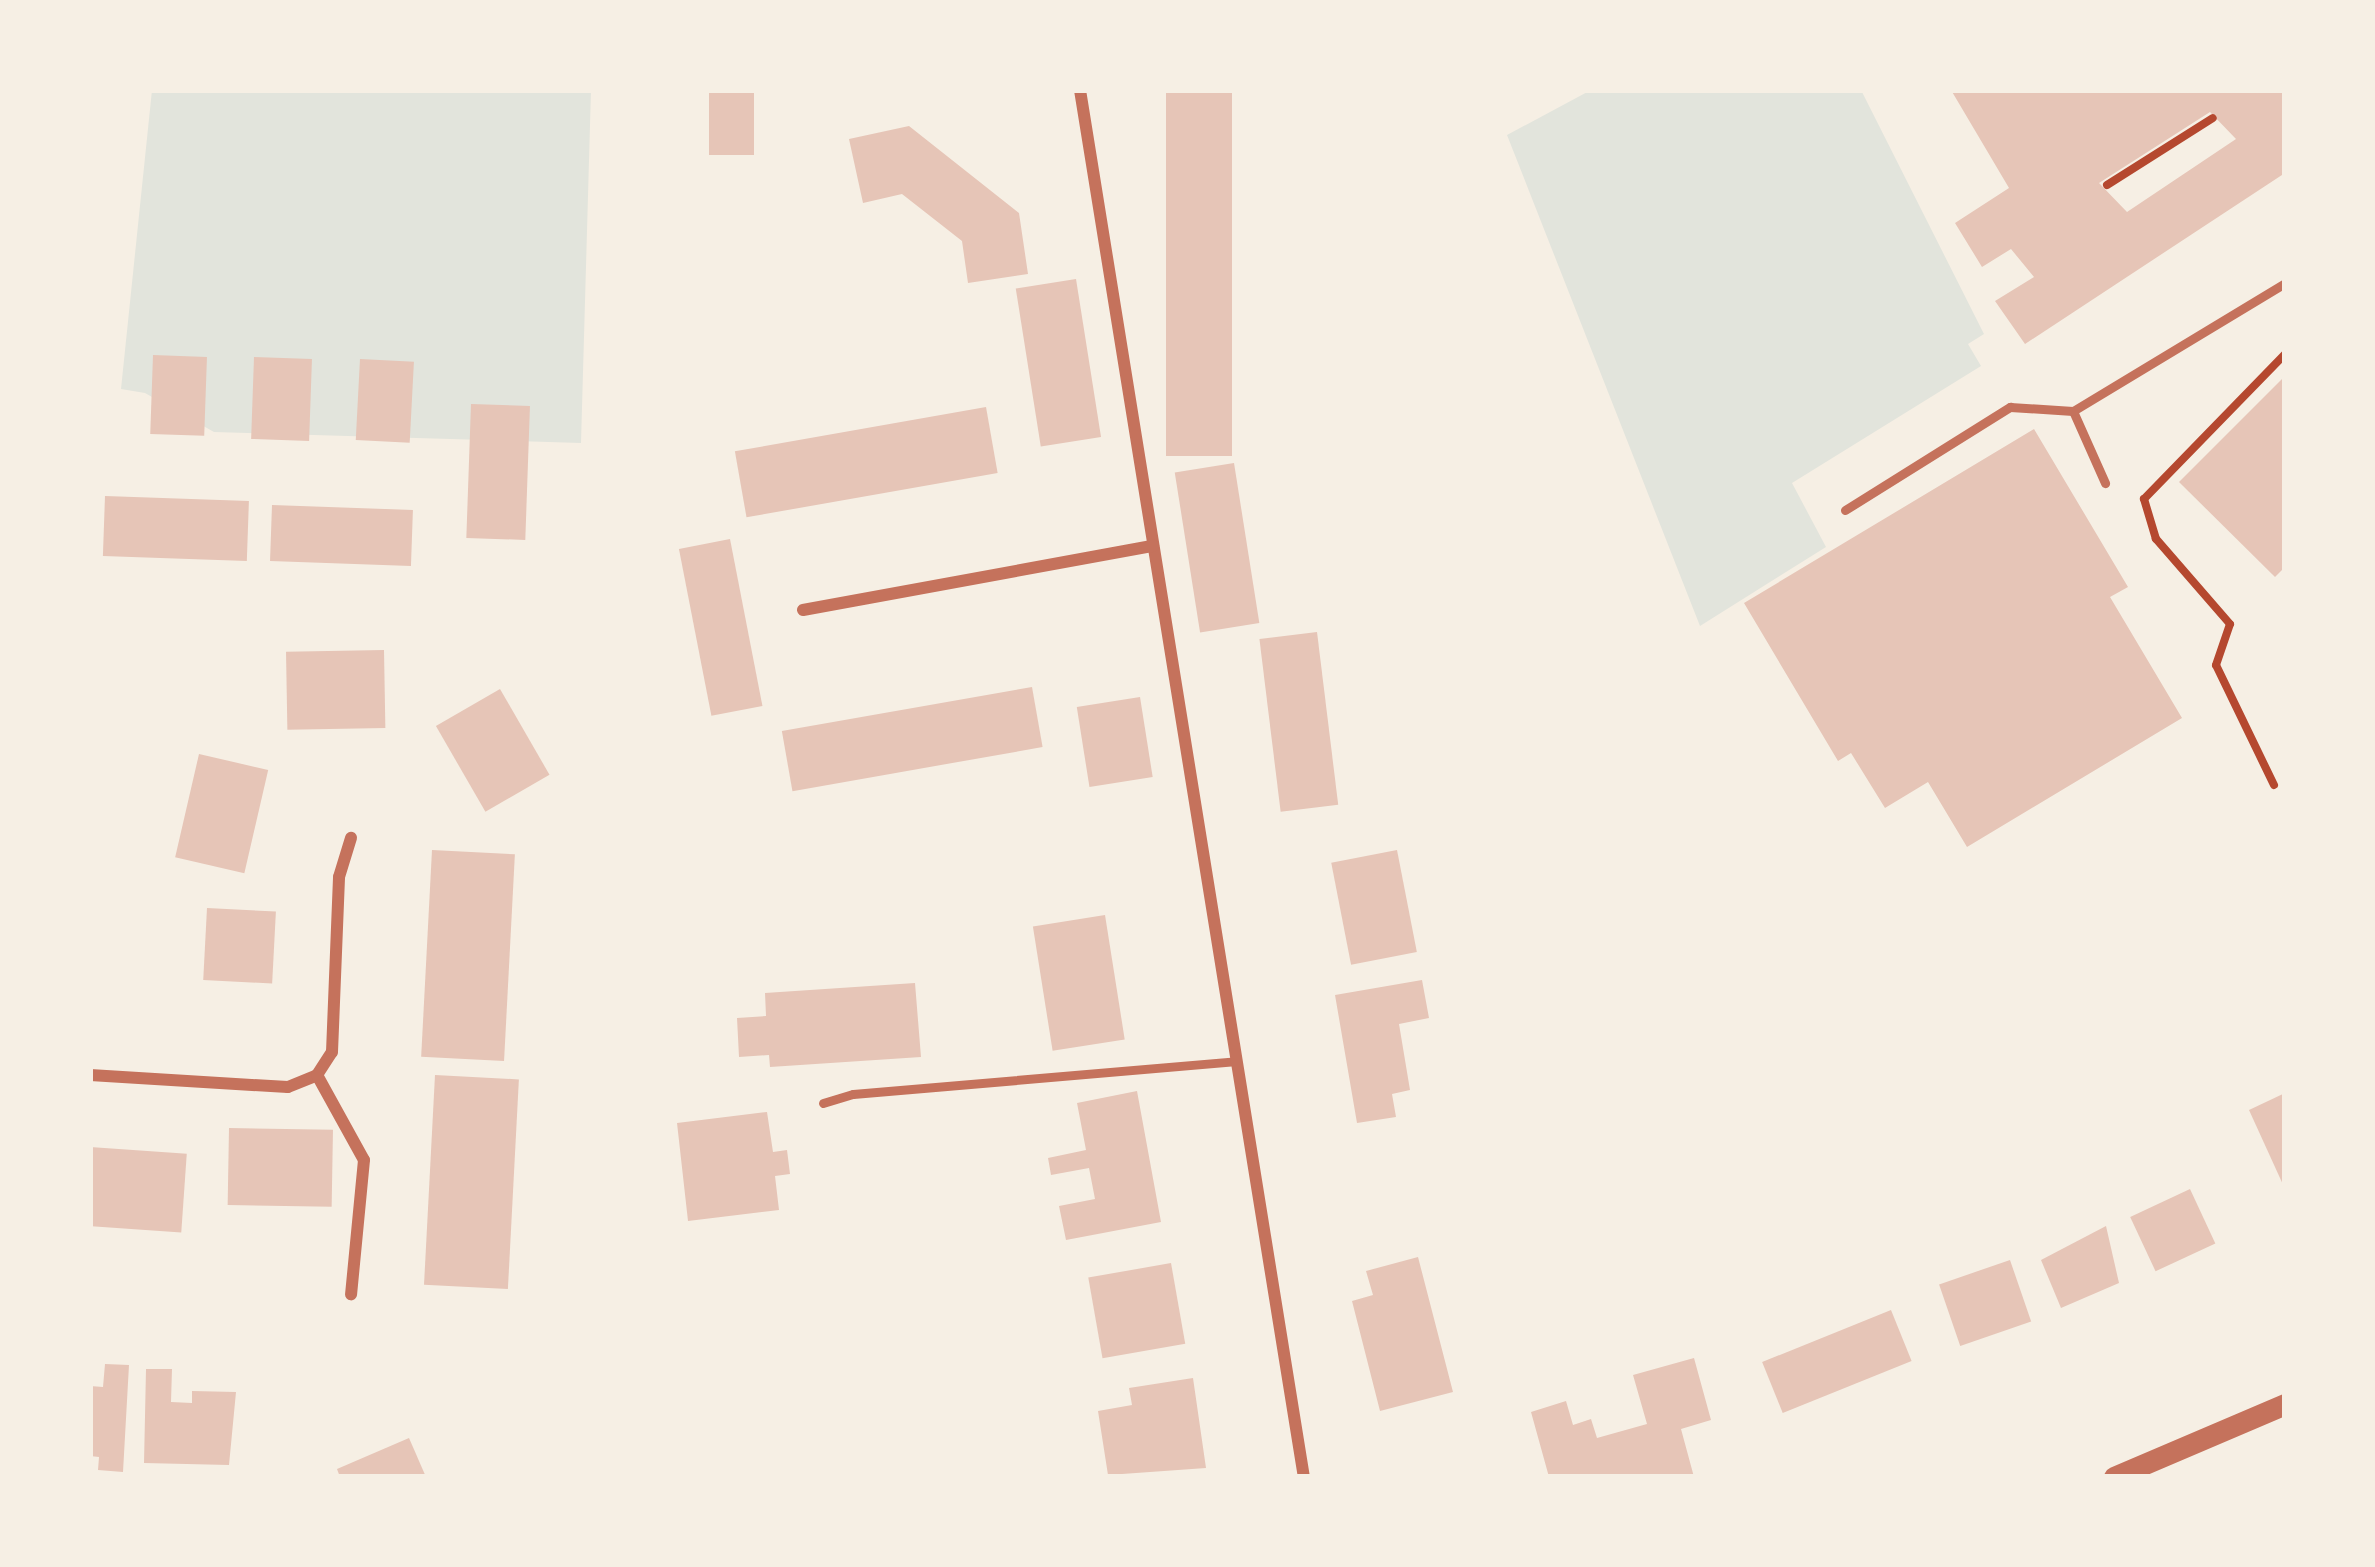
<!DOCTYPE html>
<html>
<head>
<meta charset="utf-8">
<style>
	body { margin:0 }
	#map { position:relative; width:2375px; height:1567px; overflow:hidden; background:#f6efe4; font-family:Spectral,serif }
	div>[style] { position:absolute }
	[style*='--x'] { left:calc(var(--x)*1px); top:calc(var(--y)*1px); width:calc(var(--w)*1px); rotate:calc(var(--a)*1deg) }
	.green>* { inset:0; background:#e2e4dc }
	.building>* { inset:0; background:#e6c5b7; transform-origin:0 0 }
	.path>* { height:8px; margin:-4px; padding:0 4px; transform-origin:4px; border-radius:4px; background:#b5482f }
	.service>* { height:9px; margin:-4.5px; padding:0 4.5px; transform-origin:4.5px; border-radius:4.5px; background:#c5725c }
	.minor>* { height:12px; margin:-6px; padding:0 6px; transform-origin:6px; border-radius:6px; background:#c5725c }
	.tertiary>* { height:21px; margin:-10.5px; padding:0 10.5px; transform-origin:10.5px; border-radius:10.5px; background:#c5725c }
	span { translate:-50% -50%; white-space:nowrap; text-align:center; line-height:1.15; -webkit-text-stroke:10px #f6efe4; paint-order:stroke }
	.frame { position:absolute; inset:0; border:93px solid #f6efe4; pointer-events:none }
</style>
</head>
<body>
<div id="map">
	<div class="green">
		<i style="clip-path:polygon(152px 90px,591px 90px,581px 443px,214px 432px,145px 393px,121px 389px)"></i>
		<i style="clip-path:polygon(1591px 90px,1861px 90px,1984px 334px,1968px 344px,1981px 366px,1792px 483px,1826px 547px,1700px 626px,1507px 135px)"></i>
	</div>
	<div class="building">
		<i style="left:709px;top:90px;width:45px;height:65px"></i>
		<i style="left:1166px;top:90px;width:66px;height:366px"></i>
		<i style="clip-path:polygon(evenodd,1951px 90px,2285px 90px,2285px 173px,2025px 344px,1995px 301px,2034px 277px,2011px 249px,1982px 267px,1955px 223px,2009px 188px,1951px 90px,2210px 112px,2236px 139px,2127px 212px,2099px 183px,2210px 112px)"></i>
		<i style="clip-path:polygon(909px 126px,1019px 213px,1028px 274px,968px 283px,962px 241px,902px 194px,863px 203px,849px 139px)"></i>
		<i style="left:1076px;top:279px;width:160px;height:61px;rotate:81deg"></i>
		<i style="left:153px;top:355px;width:54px;height:79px;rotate:2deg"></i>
		<i style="left:254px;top:357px;width:58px;height:82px;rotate:2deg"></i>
		<i style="left:360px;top:359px;width:54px;height:81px;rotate:3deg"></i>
		<i style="clip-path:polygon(2285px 376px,2285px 567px,2275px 577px,2179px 482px)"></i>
		<i style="left:471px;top:404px;width:59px;height:134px;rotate:2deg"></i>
		<i style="left:986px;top:407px;width:67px;height:255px;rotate:80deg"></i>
		<i style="clip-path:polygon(2034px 429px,2128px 587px,2110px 597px,2182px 718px,1967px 847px,1928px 782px,1885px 808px,1851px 753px,1838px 761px,1744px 603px)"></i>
		<i style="left:1234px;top:463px;width:162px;height:60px;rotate:81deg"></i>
		<i style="left:105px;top:496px;width:144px;height:60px;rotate:2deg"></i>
		<i style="left:272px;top:505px;width:141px;height:56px;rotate:2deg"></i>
		<i style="left:730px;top:539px;width:170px;height:52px;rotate:79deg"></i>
		<i style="left:1317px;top:632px;width:174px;height:58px;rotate:83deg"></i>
		<i style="left:384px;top:650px;width:78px;height:98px;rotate:89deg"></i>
		<i style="left:1032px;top:687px;width:61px;height:254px;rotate:80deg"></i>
		<i style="left:500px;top:689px;width:99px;height:74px;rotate:60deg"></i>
		<i style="left:1140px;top:697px;width:81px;height:64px;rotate:81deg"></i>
		<i style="left:199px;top:754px;width:71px;height:106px;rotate:13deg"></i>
		<i style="left:432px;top:850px;width:83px;height:207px;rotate:3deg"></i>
		<i style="left:1397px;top:850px;width:104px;height:67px;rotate:79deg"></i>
		<i style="left:207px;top:908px;width:69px;height:72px;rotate:3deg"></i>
		<i style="left:1105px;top:915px;width:126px;height:73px;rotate:81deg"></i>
		<i style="clip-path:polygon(1422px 980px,1429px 1018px,1399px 1024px,1410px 1090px,1392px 1094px,1396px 1117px,1357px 1123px,1335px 995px)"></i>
		<i style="clip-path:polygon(915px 983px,921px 1057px,770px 1067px,769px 1055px,739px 1057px,737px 1018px,766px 1016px,765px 993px)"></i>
		<i style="left:435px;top:1075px;width:84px;height:210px;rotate:3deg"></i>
		<i style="clip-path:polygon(1137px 1091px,1161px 1222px,1066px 1240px,1059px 1206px,1095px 1199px,1089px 1168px,1051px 1175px,1048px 1158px,1086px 1150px,1077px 1103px)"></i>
		<i style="clip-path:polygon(2285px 1093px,2285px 1189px,2249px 1110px)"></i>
		<i style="clip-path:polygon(767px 1112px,773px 1152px,787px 1150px,790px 1174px,775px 1176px,779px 1210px,688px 1221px,677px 1123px)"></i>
		<i style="left:229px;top:1128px;width:104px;height:77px;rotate:1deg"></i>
		<i style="left:90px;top:1147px;width:97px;height:79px;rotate:4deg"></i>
		<i style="left:2190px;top:1189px;width:60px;height:66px;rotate:65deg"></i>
		<i style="clip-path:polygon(2106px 1226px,2119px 1283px,2061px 1308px,2041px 1260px)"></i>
		<i style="clip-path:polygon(1418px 1257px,1453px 1392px,1380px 1411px,1352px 1301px,1373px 1295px,1366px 1271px)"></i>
		<i style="left:2010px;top:1260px;width:65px;height:75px;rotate:71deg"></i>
		<i style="left:1171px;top:1263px;width:82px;height:84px;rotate:80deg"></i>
		<i style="left:1891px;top:1310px;width:55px;height:139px;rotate:68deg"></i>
		<i style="clip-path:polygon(1694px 1358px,1711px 1420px,1681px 1429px,1694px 1477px,1549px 1477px,1531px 1412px,1566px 1401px,1573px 1425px,1591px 1419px,1597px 1438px,1647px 1424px,1633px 1375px)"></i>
		<i style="clip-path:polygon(105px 1364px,129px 1365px,123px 1472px,98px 1470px,99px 1457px,90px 1456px,90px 1386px,103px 1387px)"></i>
		<i style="clip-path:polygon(146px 1369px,172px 1369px,171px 1402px,192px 1403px,192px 1391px,236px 1392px,229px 1465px,144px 1463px)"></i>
		<i style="clip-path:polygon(1193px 1378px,1206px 1468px,1108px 1475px,1098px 1411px,1132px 1405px,1129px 1388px)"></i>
		<i style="clip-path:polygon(409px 1438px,426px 1477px,340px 1477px,337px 1469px)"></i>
	</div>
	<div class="path">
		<i style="--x:2107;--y:185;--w:125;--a:-32.3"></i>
		<i style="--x:2274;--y:785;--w:133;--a:-115.8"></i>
		<i style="--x:2216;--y:665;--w:43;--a:-71.1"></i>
		<i style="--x:2230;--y:624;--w:113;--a:-131"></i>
		<i style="--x:2156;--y:539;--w:42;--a:-106.7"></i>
		<i style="--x:2144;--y:499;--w:202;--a:-45.8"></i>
	</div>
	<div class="service">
		<i style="--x:2073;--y:411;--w:79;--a:66"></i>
		<i style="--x:1845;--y:510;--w:195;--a:-32"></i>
		<i style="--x:2010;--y:407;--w:63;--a:3.6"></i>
		<i style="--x:2073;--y:411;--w:248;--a:-31.1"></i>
		<i style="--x:823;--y:1103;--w:31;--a:-17"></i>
		<i style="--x:853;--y:1094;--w:385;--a:-4.9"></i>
	</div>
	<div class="minor">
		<i style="--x:1080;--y:90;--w:1405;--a:80.83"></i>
		<i style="--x:803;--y:610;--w:356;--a:-10.4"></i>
		<i style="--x:90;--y:1075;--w:198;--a:3.5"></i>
		<i style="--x:288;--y:1087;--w:31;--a:-22"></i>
		<i style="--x:317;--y:1075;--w:27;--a:-57"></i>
		<i style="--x:332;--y:1052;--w:175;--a:-87.7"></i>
		<i style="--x:339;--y:877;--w:41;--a:-72.9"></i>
		<i style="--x:317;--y:1075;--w:97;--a:61.1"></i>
		<i style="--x:364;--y:1160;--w:135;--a:95.5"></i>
	</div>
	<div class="tertiary">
		<i style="--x:2114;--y:1477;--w:186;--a:-23.1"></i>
	</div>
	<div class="frame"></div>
</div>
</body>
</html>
